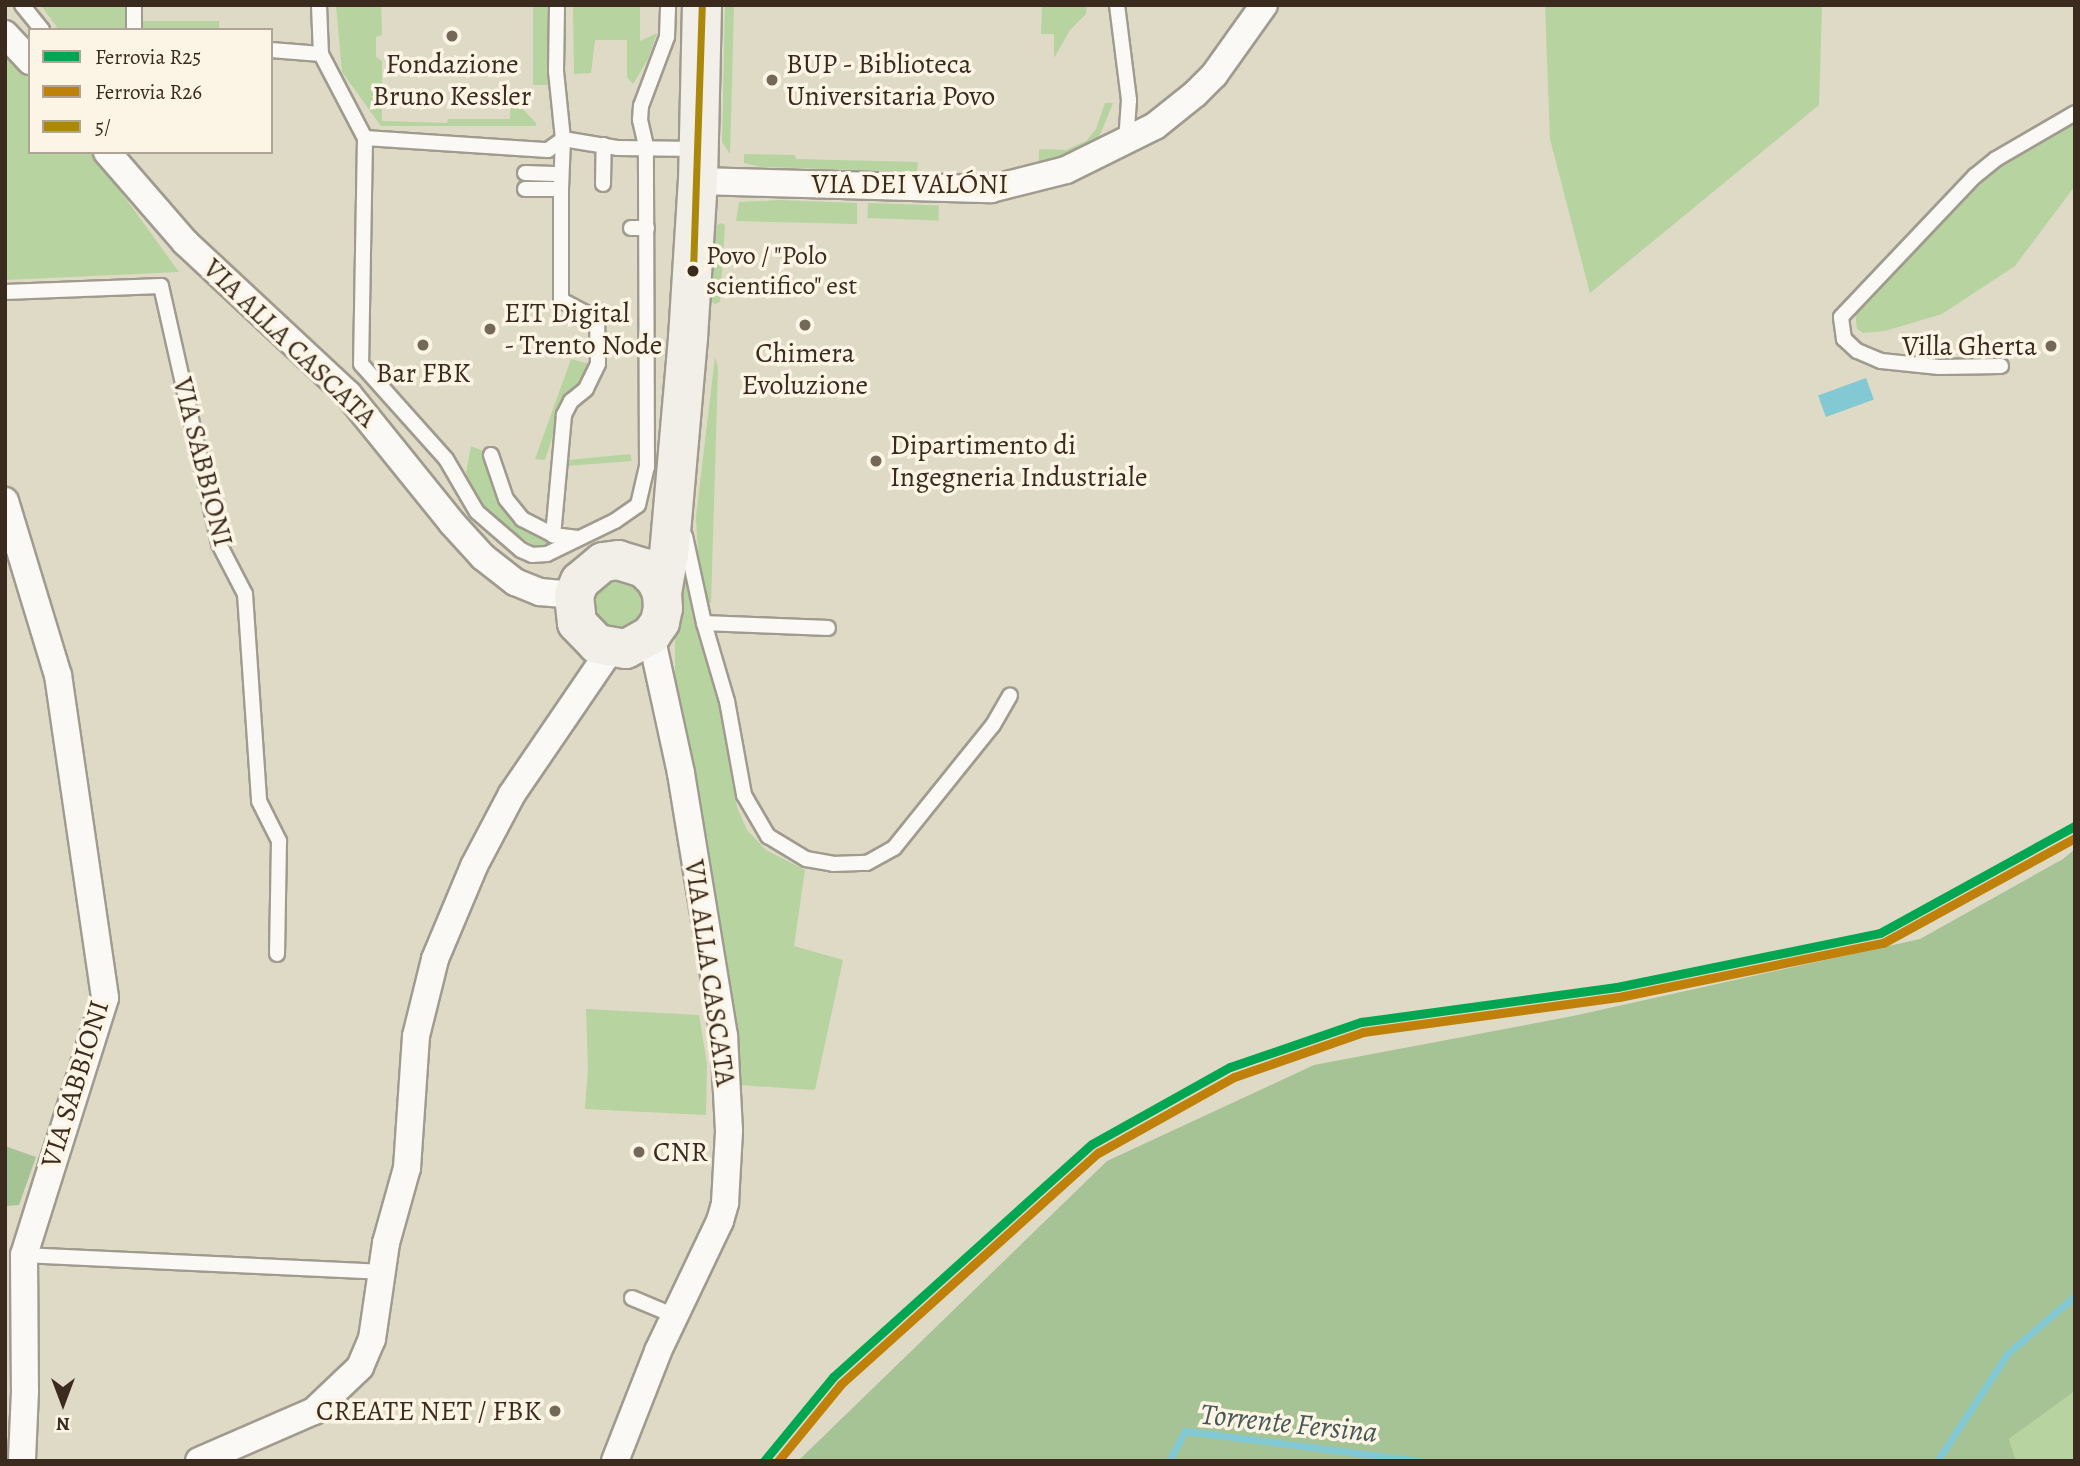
<!DOCTYPE html>
<html>
<head>
<meta charset="utf-8">
<style>
	body { margin:0 }
	#map { position:relative; width:2080px; height:1466px; overflow:hidden; background:#dedac6; font-family:Alegreya,serif }
	div>[style] { position:absolute }
	[style*='--x'] { left:calc(var(--x)*1px); top:calc(var(--y)*1px); width:calc(var(--w)*1px); rotate:calc(var(--a)*1deg) }
	.green>* { inset:0; background:#b6d3a0; transform-origin:0 0 }
	.forest>* { inset:0; background:#a6c396 }
	.water>* { inset:0; background:#82c9d3; transform-origin:0 0 }
	.stream>* { height:7px; margin:-3.5px; padding:0 3.5px; transform-origin:3.5px; border-radius:3.5px; background:#82c9d3 }
	.roads { filter:drop-shadow(2px 0 #a09b8e) drop-shadow(-2px 0 #a09b8e) drop-shadow(0 2px #a09b8e) drop-shadow(0 -2px #a09b8e) }
	.lane>* { height:14px; margin:-7px; padding:0 7px; transform-origin:7px; border-radius:7px; background:#faf9f6 }
	.street>* { height:26px; margin:-13px; padding:0 13px; transform-origin:13px; border-radius:13px; background:#faf9f6 }
	.secondary>* { height:38px; margin:-19px; padding:0 19px; transform-origin:19px; border-radius:19px; background:#f2efe8 }
	.bus-1>* { height:7px; margin:-3.5px; padding:0 3.5px; transform-origin:3.5px; border-radius:3.5px; background:#ab870c }
	.rail-1>* { height:9px; margin:-4.5px; padding:0 4.5px; transform-origin:4.5px; border-radius:4.5px; background:#00a651 }
	.rail-2>* { height:9px; margin:-4.5px; padding:0 4.5px; transform-origin:4.5px; border-radius:4.5px; background:#bf8109 }
	.dots>* { width:19px; height:19px; translate:-50% -50%; box-sizing:border-box; border:4px solid #fcf5e5; border-radius:50% }
	span { translate:-50% -50%; white-space:nowrap; text-align:center; line-height:1.15; -webkit-text-stroke:7px #fcf5e5; paint-order:stroke }
	.bus-label { font-size:26px; color:#3b2a1e }
	.left { translate:0 -50%; text-align:left }
	.poi-label { font-size:28px; color:#3b2a1e }
	.right { translate:-100% -50%; text-align:right }
	.street-label { font-size:28px; color:#3b2a1e }
	.water-label { font-size:30px; color:#455856; font-style:italic }
	.frame { position:absolute; inset:0; border:7px solid #3b2a1e; pointer-events:none }
	.legend { position:absolute; left:28px; top:28px; width:245px; height:126px; box-sizing:border-box; background:#fcf5e5; border:2px solid #afa495; margin:0; padding:9px 12px; list-style:none; font-size:21px; color:#3b2a1e }
	.legend li { display:flex; align-items:center; gap:14px; height:35px }
	.legend b { width:35px; border:2px solid #afa495 }
	.north { position:absolute; left:28px; top:1368px; width:70px; height:70px; -webkit-text-stroke:5px #fcf5e5; paint-order:stroke; rotate:180deg; font-size:19px; font-weight:700; line-height:28px; text-align:center; color:#3b2a1e }
	.north::after { content:''; display:block; margin:auto; width:24px; height:32px; background:#3b2a1e; clip-path:polygon(50% 0,100% 100%,50% 72%,0 100%) }
</style>
</head>
<body>
<div id="map">
	<div class="green">
		<i style="clip-path:polygon(37px 5px,125px 5px,125px 30px,59px 30px,43px 8px)"></i>
		<i style="clip-path:polygon(336px 5px,381px 5px,382px 35px,376px 37px,376px 57px,382px 61px,382px 121px,447px 123px,448px 119px,510px 119px,511px 97px,536px 123px,536px 126px,381px 126px,342px 72px)"></i>
		<i style="left:533px;top:5px;width:16px;height:80px"></i>
		<i style="clip-path:polygon(573px 5px,640px 5px,640px 41px,657px 33px,648px 59px,633px 84px,627px 77px,627px 40px,595px 40px,591px 73px,574px 74px)"></i>
		<i style="clip-path:polygon(725px 5px,734px 5px,730px 154px,722px 142px)"></i>
		<i style="clip-path:polygon(1042px 5px,1087px 5px,1086px 14px,1070px 30px,1054px 58px,1054px 34px,1041px 34px)"></i>
		<i style="clip-path:polygon(1545px 5px,1822px 5px,1819px 105px,1590px 293px,1550px 139px)"></i>
		<i style="left:142px;top:21px;width:77px;height:9px"></i>
		<i style="clip-path:polygon(5px 48px,30px 76px,30px 152px,92px 152px,179px 272px,5px 280px)"></i>
		<i style="clip-path:polygon(1105px 103px,1113px 103px,1100px 135px,1090px 145px,1067px 156px,1039px 164px,1039px 149px,1066px 150px,1086px 141px,1096px 129px)"></i>
		<i style="clip-path:polygon(2075px 119px,2075px 186px,2015px 266px,1942px 314px,1885px 331px,1863px 333px,1857px 329px,1855px 312px,1991px 169px)"></i>
		<i style="clip-path:polygon(744px 154px,795px 155px,796px 159px,918px 162px,917px 172px,761px 167px,744px 163px)"></i>
		<i style="clip-path:polygon(781px 200px,857px 203px,857px 224px,736px 221px,739px 202px)"></i>
		<i style="left:868px;top:203px;width:71px;height:15px;rotate:2deg"></i>
		<i style="clip-path:polygon(721px 223px,725px 225px,720px 302px,715px 304px,711px 301px,715px 247px,716px 226px)"></i>
		<i style="clip-path:polygon(715px 357px,718px 368px,711px 603px,706px 603px,698px 554px,696px 517px)"></i>
		<i style="clip-path:polygon(571px 359px,590px 364px,577px 386px,566px 395px,545px 460px,535px 459px)"></i>
		<i style="clip-path:polygon(471px 446px,483px 451px,493px 490px,524px 530px,547px 542px,548px 548px,535px 546px,507px 529px,473px 494px,466px 473px)"></i>
		<i style="clip-path:polygon(630px 454px,632px 461px,566px 466px,568px 460px)"></i>
		<i style="clip-path:polygon(682px 555px,696px 626px,710px 660px,719px 700px,737px 807px,747px 830px,766px 850px,805px 870px,794px 946px,843px 960px,815px 1090px,739px 1085px,675px 679px,675px 615px)"></i>
		<i style="clip-path:polygon(618px 571px,651px 595px,637px 632px,597px 628px,591px 588px)"></i>
		<i style="clip-path:polygon(586px 1009px,699px 1015px,707px 1064px,706px 1115px,585px 1109px,588px 1068px)"></i>
		<i style="clip-path:polygon(2075px 1391px,2075px 1461px,2016px 1461px,2009px 1439px)"></i>
	</div>
	<div class="forest">
		<i style="clip-path:polygon(2075px 849px,2075px 1391px,2009px 1439px,2016px 1461px,798px 1461px,1107px 1161px,1314px 1065px,1573px 1016px,1920px 939px,2063px 859px)"></i>
		<i style="clip-path:polygon(5px 1146px,36px 1157px,19px 1205px,5px 1206px)"></i>
	</div>
	<div class="water">
		<i style="left:1866px;top:378px;width:23px;height:51px;rotate:70deg"></i>
	</div>
	<div class="stream">
		<i style="--x:1169;--y:1461;--w:34;--a:-62"></i>
		<i style="--x:1185;--y:1431;--w:236;--a:7.3"></i>
		<i style="--x:1937;--y:1461;--w:129;--a:-56.7"></i>
		<i style="--x:2008;--y:1353;--w:88;--a:-40.4"></i>
	</div>
	<div class="roads">
		<div class="lane">
			<i style="--x:22;--y:5;--w:32;--a:51"></i>
			<i style="--x:134;--y:5;--w:25;--a:90"></i>
			<i style="--x:319;--y:5;--w:49;--a:87.7"></i>
			<i style="--x:321;--y:54;--w:95;--a:62.4"></i>
			<i style="--x:365;--y:138;--w:183;--a:3.8"></i>
			<i style="--x:548;--y:150;--w:19;--a:-36"></i>
			<i style="--x:563;--y:139;--w:68;--a:-95.9"></i>
			<i style="--x:556;--y:71;--w:66;--a:-89.1"></i>
			<i style="--x:1117;--y:5;--w:96;--a:82.8"></i>
			<i style="--x:1129;--y:100;--w:42;--a:94.1"></i>
			<i style="--x:271;--y:50;--w:50;--a:4.6"></i>
			<i style="--x:365;--y:138;--w:226;--a:91"></i>
			<i style="--x:361;--y:364;--w:127;--a:48.2"></i>
			<i style="--x:446;--y:459;--w:61;--a:59.7"></i>
			<i style="--x:477;--y:512;--w:58;--a:40.8"></i>
			<i style="--x:521;--y:550;--w:12;--a:24"></i>
			<i style="--x:532;--y:555;--w:15;--a:-4"></i>
			<i style="--x:547;--y:554;--w:76;--a:-25.9"></i>
			<i style="--x:615;--y:521;--w:28;--a:-35"></i>
			<i style="--x:638;--y:505;--w:39;--a:-77"></i>
			<i style="--x:647;--y:467;--w:321;--a:-90.2"></i>
			<i style="--x:646;--y:146;--w:27;--a:-103"></i>
			<i style="--x:640;--y:120;--w:14;--a:-86"></i>
			<i style="--x:641;--y:106;--w:74;--a:-69.4"></i>
			<i style="--x:667;--y:37;--w:32;--a:-88"></i>
			<i style="--x:525;--y:173;--w:36;--a:2"></i>
			<i style="--x:603;--y:184;--w:39;--a:-89"></i>
			<i style="--x:525;--y:189;--w:36;--a:0"></i>
			<i style="--x:561;--y:189;--w:50;--a:-87.7"></i>
			<i style="--x:563;--y:139;--w:56;--a:9.3"></i>
			<i style="--x:618;--y:148;--w:80;--a:0.7"></i>
			<i style="--x:561;--y:189;--w:111;--a:90"></i>
			<i style="--x:561;--y:300;--w:41;--a:27.8"></i>
			<i style="--x:597;--y:319;--w:45;--a:88.7"></i>
			<i style="--x:598;--y:364;--w:28;--a:116"></i>
			<i style="--x:586;--y:389;--w:19;--a:141"></i>
			<i style="--x:571;--y:401;--w:16;--a:117"></i>
			<i style="--x:564;--y:415;--w:121;--a:95.2"></i>
			<i style="--x:553;--y:535;--w:25;--a:7"></i>
			<i style="--x:631;--y:228;--w:16;--a:0"></i>
			<i style="--x:5;--y:292;--w:156;--a:-2.2"></i>
			<i style="--x:161;--y:286;--w:264;--a:77.3"></i>
			<i style="--x:219;--y:544;--w:56;--a:62.5"></i>
			<i style="--x:245;--y:594;--w:207;--a:86.1"></i>
			<i style="--x:259;--y:801;--w:45;--a:63.4"></i>
			<i style="--x:279;--y:841;--w:113;--a:91"></i>
			<i style="--x:2001;--y:366;--w:62;--a:179.1"></i>
			<i style="--x:1939;--y:367;--w:58;--a:-174.1"></i>
			<i style="--x:1881;--y:361;--w:26;--a:-157"></i>
			<i style="--x:1857;--y:351;--w:18;--a:-137"></i>
			<i style="--x:1844;--y:339;--w:22;--a:-98"></i>
			<i style="--x:1841;--y:317;--w:195;--a:-46.5"></i>
			<i style="--x:1975;--y:176;--w:27;--a:-39"></i>
			<i style="--x:1996;--y:159;--w:91;--a:-30.2"></i>
			<i style="--x:491;--y:455;--w:46;--a:71.2"></i>
			<i style="--x:506;--y:499;--w:26;--a:51"></i>
			<i style="--x:522;--y:519;--w:35;--a:27"></i>
			<i style="--x:685;--y:536;--w:89;--a:77.7"></i>
			<i style="--x:704;--y:623;--w:81;--a:73.6"></i>
			<i style="--x:727;--y:701;--w:96;--a:79.7"></i>
			<i style="--x:744;--y:795;--w:48;--a:59.7"></i>
			<i style="--x:768;--y:836;--w:44;--a:31.2"></i>
			<i style="--x:806;--y:859;--w:27;--a:10"></i>
			<i style="--x:833;--y:864;--w:34;--a:-2"></i>
			<i style="--x:867;--y:863;--w:31;--a:-29"></i>
			<i style="--x:894;--y:848;--w:158;--a:-51.2"></i>
			<i style="--x:993;--y:725;--w:34;--a:-60"></i>
			<i style="--x:704;--y:623;--w:124;--a:2.3"></i>
			<i style="--x:24;--y:1255;--w:360;--a:2.7"></i>
			<i style="--x:632;--y:1298;--w:47;--a:22.7"></i>
		</div>
		<div class="street">
			<i style="--x:5;--y:34;--w:37;--a:47"></i>
			<i style="--x:107;--y:152;--w:119;--a:49.1"></i>
			<i style="--x:185;--y:242;--w:223;--a:43"></i>
			<i style="--x:348;--y:394;--w:166;--a:51.1"></i>
			<i style="--x:452;--y:523;--w:46;--a:47.6"></i>
			<i style="--x:483;--y:557;--w:41;--a:38"></i>
			<i style="--x:515;--y:582;--w:27;--a:22"></i>
			<i style="--x:540;--y:592;--w:34;--a:5"></i>
			<i style="--x:698;--y:181;--w:293;--a:1.6"></i>
			<i style="--x:991;--y:189;--w:77;--a:-14.2"></i>
			<i style="--x:1066;--y:170;--w:99;--a:-26.3"></i>
			<i style="--x:1155;--y:126;--w:51;--a:-38.7"></i>
			<i style="--x:1195;--y:94;--w:27;--a:-45"></i>
			<i style="--x:1214;--y:75;--w:86;--a:-54.5"></i>
			<i style="--x:5;--y:501;--w:182;--a:73.1"></i>
			<i style="--x:58;--y:675;--w:326;--a:81.7"></i>
			<i style="--x:105;--y:998;--w:269;--a:107.5"></i>
			<i style="--x:24;--y:1255;--w:136;--a:89.6"></i>
			<i style="--x:25;--y:1391;--w:70;--a:92.5"></i>
			<i style="--x:199;--y:1461;--w:125;--a:-23.5"></i>
			<i style="--x:314;--y:1411;--w:64;--a:-43.7"></i>
			<i style="--x:360;--y:1367;--w:30;--a:-67"></i>
			<i style="--x:372;--y:1339;--w:97;--a:-81.7"></i>
			<i style="--x:386;--y:1243;--w:78;--a:-74.4"></i>
			<i style="--x:407;--y:1168;--w:132;--a:-86.1"></i>
			<i style="--x:416;--y:1036;--w:79;--a:-76.1"></i>
			<i style="--x:435;--y:959;--w:101;--a:-67.2"></i>
			<i style="--x:474;--y:866;--w:81;--a:-62.2"></i>
			<i style="--x:512;--y:794;--w:176;--a:-55.7"></i>
			<i style="--x:615;--y:1461;--w:118;--a:-68.6"></i>
			<i style="--x:658;--y:1351;--w:144;--a:-64.5"></i>
			<i style="--x:720;--y:1221;--w:19;--a:-74"></i>
			<i style="--x:725;--y:1203;--w:72;--a:-86.8"></i>
			<i style="--x:729;--y:1131;--w:95;--a:-93"></i>
			<i style="--x:724;--y:1036;--w:266;--a:-99.3"></i>
			<i style="--x:681;--y:773;--w:141;--a:-102.3"></i>
		</div>
		<div class="secondary">
			<i style="--x:662;--y:593;--w:14;--a:-115"></i>
			<i style="--x:656;--y:580;--w:17;--a:-135"></i>
			<i style="--x:644;--y:568;--w:27;--a:-163"></i>
			<i style="--x:618;--y:560;--w:15;--a:172"></i>
			<i style="--x:603;--y:562;--w:30;--a:140"></i>
			<i style="--x:580;--y:581;--w:15;--a:113"></i>
			<i style="--x:574;--y:595;--w:28;--a:84"></i>
			<i style="--x:577;--y:623;--w:29;--a:46"></i>
			<i style="--x:597;--y:644;--w:29;--a:10"></i>
			<i style="--x:626;--y:649;--w:29;--a:-29"></i>
			<i style="--x:651;--y:635;--w:16;--a:-55"></i>
			<i style="--x:660;--y:622;--w:14;--a:-78"></i>
			<i style="--x:663;--y:608;--w:15;--a:-94"></i>
			<i style="--x:662;--y:593;--w:39;--a:-80"></i>
			<i style="--x:669;--y:555;--w:218;--a:-85"></i>
			<i style="--x:688;--y:338;--w:157;--a:-86.4"></i>
			<i style="--x:698;--y:181;--w:176;--a:-88.7"></i>
		</div>
	</div>
	<div class="bus-1">
		<i style="--x:693;--y:271;--w:266;--a:-88.1"></i>
	</div>
	<div class="rail-1">
		<i style="--x:764;--y:1461;--w:109;--a:-50.6"></i>
		<i style="--x:833;--y:1377;--w:348;--a:-42"></i>
		<i style="--x:1092;--y:1144;--w:158;--a:-29.2"></i>
		<i style="--x:1230;--y:1067;--w:139;--a:-19"></i>
		<i style="--x:1361;--y:1022;--w:258;--a:-7.8"></i>
		<i style="--x:1617;--y:987;--w:268;--a:-11.6"></i>
		<i style="--x:1880;--y:933;--w:222;--a:-28.8"></i>
	</div>
	<div class="rail-2">
		<i style="--x:778;--y:1461;--w:99;--a:-50.7"></i>
		<i style="--x:841;--y:1384;--w:346;--a:-42"></i>
		<i style="--x:1098;--y:1153;--w:156;--a:-29.2"></i>
		<i style="--x:1234;--y:1077;--w:137;--a:-19.2"></i>
		<i style="--x:1363;--y:1032;--w:258;--a:-7.8"></i>
		<i style="--x:1619;--y:997;--w:269;--a:-11.6"></i>
		<i style="--x:1883;--y:943;--w:219;--a:-28.7"></i>
	</div>
	<div class="dots">
		<i style="left:452px;top:36px;background:#746859"></i>
		<i style="left:772px;top:80px;background:#746859"></i>
		<i style="left:693px;top:271px;background:#3b2a1e"></i>
		<i style="left:805px;top:325px;background:#746859"></i>
		<i style="left:490px;top:329px;background:#746859"></i>
		<i style="left:423px;top:345px;background:#746859"></i>
		<i style="left:2051px;top:346px;background:#746859"></i>
		<i style="left:876px;top:461px;background:#746859"></i>
		<i style="left:639px;top:1152px;background:#746859"></i>
		<i style="left:555px;top:1411px;background:#746859"></i>
	</div>
	<div class="bus-label">
		<span class="left" style="left:706px;top:271px">Povo / "Polo<br>scientifico" est</span>
	</div>
	<div class="poi-label">
		<span style="left:452px;top:80px">Fondazione<br>Bruno Kessler</span>
		<span class="left" style="left:786px;top:80px">BUP - Biblioteca<br>Universitaria Povo</span>
		<span class="left" style="left:504px;top:329px">EIT Digital<br>- Trento Node</span>
		<span class="right" style="left:2037px;top:346px">Villa Gherta</span>
		<span style="left:805px;top:369px">Chimera<br>Evoluzione</span>
		<span style="left:423px;top:373px">Bar FBK</span>
		<span class="left" style="left:890px;top:461px">Dipartimento di<br>Ingegneria Industriale</span>
		<span class="left" style="left:653px;top:1152px">CNR</span>
		<span class="right" style="left:541px;top:1411px">CREATE NET / FBK</span>
	</div>
	<div class="street-label">
		<span style="left:910px;top:184px">VIA DEI VALÓNI</span>
		<span style="left:290px;top:343px;rotate:44deg">VIA ALLA CASCATA</span>
		<span style="left:203px;top:462px;rotate:76deg">VIA SABBIONI</span>
		<span style="left:710px;top:973px;rotate:82deg">VIA ALLA CASCATA</span>
		<span style="left:75px;top:1084px;rotate:-73deg">VIA SABBIONI</span>
	</div>
	<div class="water-label">
		<span style="left:1289px;top:1423px;rotate:6deg">Torrente Fersina</span>
	</div>
	<div class="frame"></div>
	<ul class="legend">
	<li><b style="height:9px;background:#00a651"></b>Ferrovia R25</li>
	<li><b style="height:9px;background:#bf8109"></b>Ferrovia R26</li>
	<li><b style="height:9px;background:#ab870c"></b>5/</li>
	</ul>
	<div class="north">N</div>
</div>
</body>
</html>
